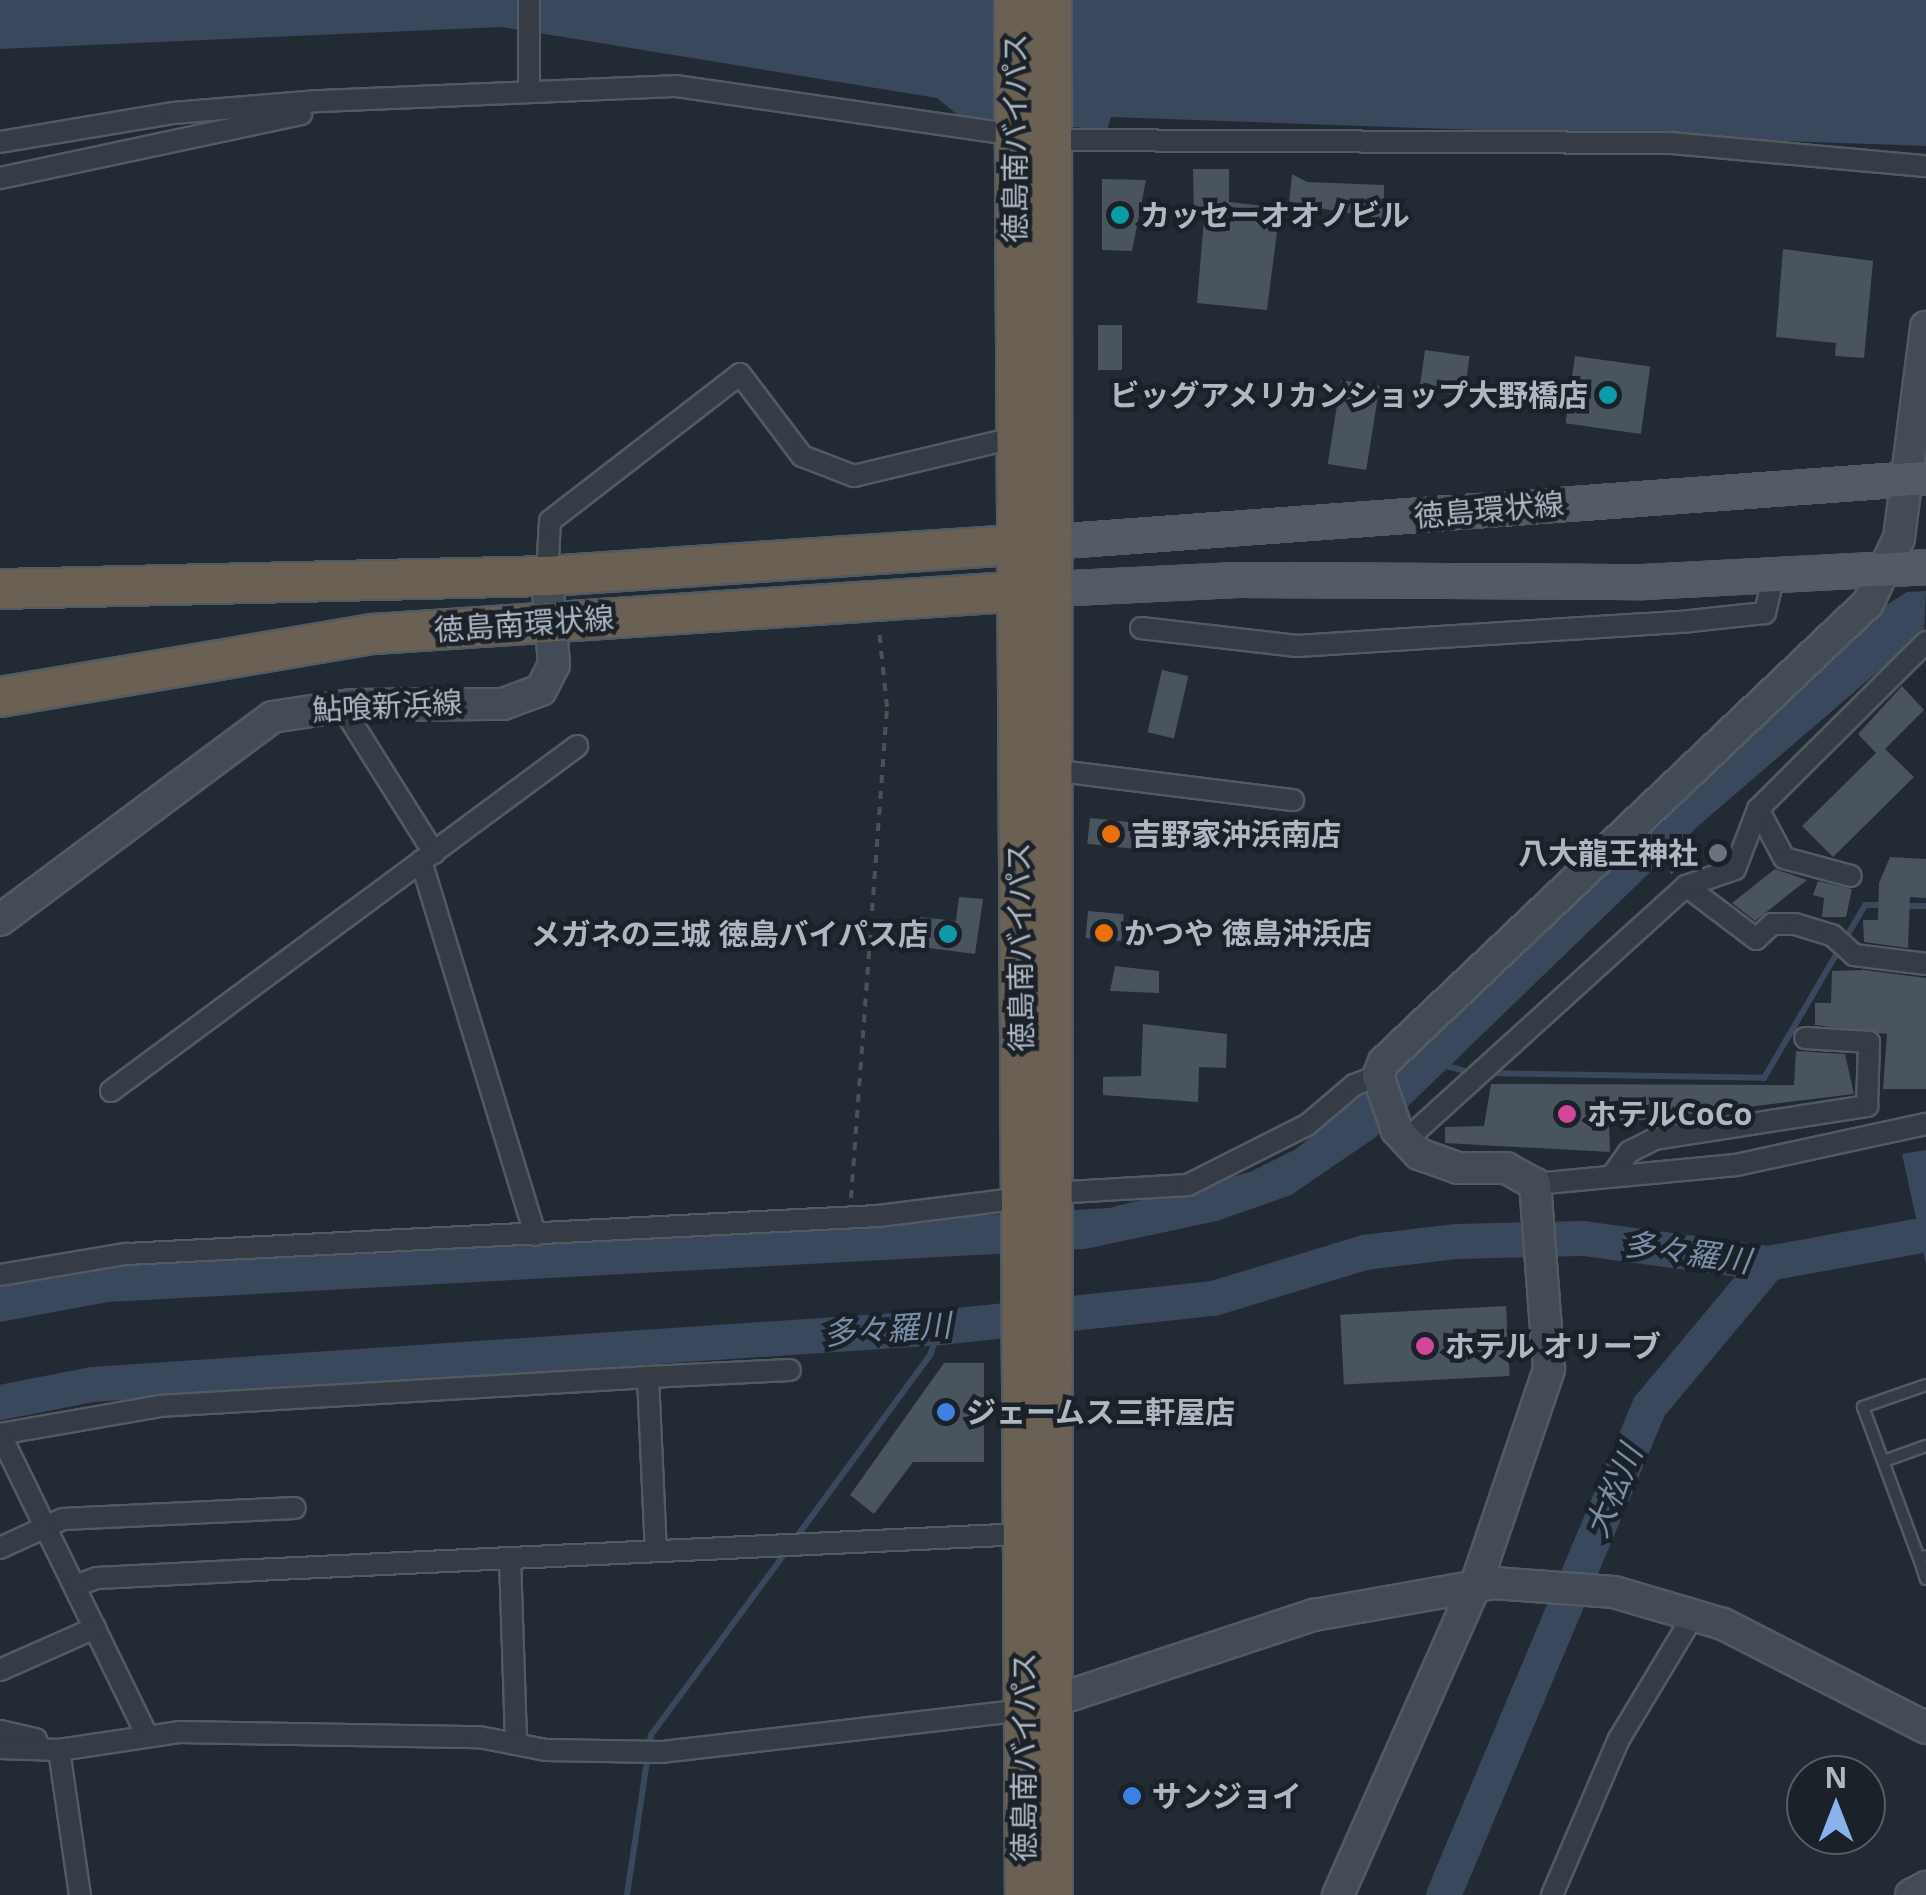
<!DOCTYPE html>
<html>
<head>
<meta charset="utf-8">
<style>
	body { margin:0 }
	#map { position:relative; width:1926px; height:1895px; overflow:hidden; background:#222a34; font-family:"Open Sans","Noto Sans JP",sans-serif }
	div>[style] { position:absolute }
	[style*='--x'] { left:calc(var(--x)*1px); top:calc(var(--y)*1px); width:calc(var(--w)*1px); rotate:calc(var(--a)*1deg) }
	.water>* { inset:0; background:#39485c }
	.stream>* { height:6px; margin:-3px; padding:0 3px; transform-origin:3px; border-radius:3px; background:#39485c }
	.river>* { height:35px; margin:-17.5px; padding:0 17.5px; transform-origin:17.5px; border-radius:17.5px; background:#39485c }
	.building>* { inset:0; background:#4a545f; transform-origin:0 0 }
	.path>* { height:4px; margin-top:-2px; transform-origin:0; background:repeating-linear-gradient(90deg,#455557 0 8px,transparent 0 16px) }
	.roads { filter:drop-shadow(2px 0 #525a62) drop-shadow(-2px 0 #525a62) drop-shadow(0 2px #525a62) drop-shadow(0 -2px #525a62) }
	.lane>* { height:10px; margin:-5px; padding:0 5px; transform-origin:5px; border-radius:5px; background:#353c45 }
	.street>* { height:20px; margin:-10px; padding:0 10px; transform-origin:10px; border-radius:10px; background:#353c45 }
	.secondary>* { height:30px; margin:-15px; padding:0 15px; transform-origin:15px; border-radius:15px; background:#434b57 }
	.primary>* { height:32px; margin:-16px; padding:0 16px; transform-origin:16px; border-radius:16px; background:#535b65 }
	.highway>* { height:38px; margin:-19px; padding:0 19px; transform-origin:19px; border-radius:19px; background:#6a6053 }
	.dots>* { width:28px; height:28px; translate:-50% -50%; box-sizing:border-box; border:5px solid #1a2129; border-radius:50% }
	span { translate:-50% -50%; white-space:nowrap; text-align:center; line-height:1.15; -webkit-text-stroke:9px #1a2129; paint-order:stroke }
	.street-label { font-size:30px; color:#afb7c1 }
	.poi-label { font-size:30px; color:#afb7c1; font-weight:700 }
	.left { translate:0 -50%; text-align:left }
	.right { translate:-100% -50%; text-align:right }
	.water-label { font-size:32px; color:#7b8ea7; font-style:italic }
	.north { position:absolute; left:1786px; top:1755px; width:100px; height:100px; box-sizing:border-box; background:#1a2129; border:2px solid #565d66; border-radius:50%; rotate:0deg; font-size:28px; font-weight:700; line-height:40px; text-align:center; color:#afb7c1 }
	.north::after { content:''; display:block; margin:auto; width:35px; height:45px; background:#8bb3eb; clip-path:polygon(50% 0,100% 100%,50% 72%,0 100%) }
</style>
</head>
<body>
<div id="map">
	<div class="water">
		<i style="clip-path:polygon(0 0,1926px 0,1926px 146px,1111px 117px,1107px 130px,960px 117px,937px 98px,502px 27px,0 49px)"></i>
		<i style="clip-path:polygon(1926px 591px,1924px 632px,1697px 827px,1376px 1137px,1291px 1195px,1217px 1221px,1085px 1249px,108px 1302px,0 1322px,0 1285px,126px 1263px,1109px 1208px,1250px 1172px,1296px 1149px,1407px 1058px,1661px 824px,1867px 617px,1907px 592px)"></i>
		<i style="clip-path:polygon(1926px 1150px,1926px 1264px,1902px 1154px)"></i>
	</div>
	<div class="stream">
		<i style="--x:1901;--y:906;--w:25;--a:0"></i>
		<i style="--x:1443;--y:1065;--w:31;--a:15"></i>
		<i style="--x:1486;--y:1073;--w:278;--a:1"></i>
		<i style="--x:1764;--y:1078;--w:200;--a:-59.7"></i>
		<i style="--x:1865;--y:905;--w:19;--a:0"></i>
		<i style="--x:795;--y:1539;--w:228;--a:-53.7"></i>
		<i style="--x:930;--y:1355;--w:30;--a:-70"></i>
		<i style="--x:627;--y:1895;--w:162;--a:-81.5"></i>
		<i style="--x:651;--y:1735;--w:231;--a:-53.6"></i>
	</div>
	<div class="river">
		<i style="--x:0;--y:1402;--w:94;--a:-11.1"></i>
		<i style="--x:92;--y:1384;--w:850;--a:-3.85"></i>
		<i style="--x:940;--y:1327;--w:275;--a:-6.1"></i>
		<i style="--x:1213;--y:1298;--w:158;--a:-16.9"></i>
		<i style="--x:1364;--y:1252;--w:93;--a:-6.8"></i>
		<i style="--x:1456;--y:1241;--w:127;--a:-1.4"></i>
		<i style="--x:1583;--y:1238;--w:187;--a:7.7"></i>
		<i style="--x:1768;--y:1263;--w:161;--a:-10.4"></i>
		<i style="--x:1443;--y:1895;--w:531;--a:-67.16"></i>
		<i style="--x:1649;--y:1406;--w:186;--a:-50.2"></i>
	</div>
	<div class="building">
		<i style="clip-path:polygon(1193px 169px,1229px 169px,1229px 202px,1280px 208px,1267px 310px,1197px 303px,1204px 219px,1194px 219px)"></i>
		<i style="clip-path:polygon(1292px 174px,1307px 182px,1384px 185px,1384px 219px,1289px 203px)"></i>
		<i style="clip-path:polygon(1102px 179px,1146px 180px,1132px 251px,1102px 250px)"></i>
		<i style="clip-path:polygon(1783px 249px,1873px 261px,1864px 358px,1835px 356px,1836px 343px,1776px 337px)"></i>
		<i style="left:1098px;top:325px;width:24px;height:45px"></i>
		<i style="left:1425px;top:350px;width:45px;height:40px;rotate:8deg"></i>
		<i style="left:1575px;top:356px;width:76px;height:68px;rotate:8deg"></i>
		<i style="left:1341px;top:380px;width:39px;height:85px;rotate:9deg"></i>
		<i style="left:1162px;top:670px;width:27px;height:64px;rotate:13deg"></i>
		<i style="clip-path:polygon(1902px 686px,1924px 710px,1885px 749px,1914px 777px,1833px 857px,1802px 826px,1876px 753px,1858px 734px)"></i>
		<i style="left:1090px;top:818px;width:45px;height:26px;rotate:6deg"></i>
		<i style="clip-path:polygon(1890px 857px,1926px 859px,1926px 898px,1910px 897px,1908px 948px,1864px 942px,1863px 920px,1878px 920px,1879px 883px)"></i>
		<i style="clip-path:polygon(1775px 869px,1807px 880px,1755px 921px,1732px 903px)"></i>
		<i style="clip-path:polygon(1818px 881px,1852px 889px,1846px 917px,1822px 917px,1824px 898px,1813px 895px)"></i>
		<i style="clip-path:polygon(959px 897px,983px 899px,975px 954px,914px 946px,920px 917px,956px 921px)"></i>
		<i style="left:1088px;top:911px;width:36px;height:27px;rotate:5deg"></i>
		<i style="clip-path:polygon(1115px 966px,1159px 971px,1159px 993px,1110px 991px)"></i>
		<i style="clip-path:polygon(1864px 970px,1926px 978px,1926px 1089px,1883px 1089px,1887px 1034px,1815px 1025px,1815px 1003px,1831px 1003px,1832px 971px)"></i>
		<i style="clip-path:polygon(1143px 1024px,1227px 1034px,1226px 1068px,1199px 1067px,1198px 1102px,1103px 1095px,1103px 1077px,1141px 1076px)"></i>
		<i style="clip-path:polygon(1796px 1051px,1845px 1054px,1854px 1094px,1609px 1124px,1610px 1152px,1445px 1143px,1445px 1127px,1484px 1126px,1491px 1084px,1794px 1085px)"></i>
		<i style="left:1506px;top:1306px;width:70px;height:166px;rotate:87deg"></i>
		<i style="clip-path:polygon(944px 1363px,984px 1363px,984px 1462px,913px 1462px,874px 1514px,850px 1495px)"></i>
	</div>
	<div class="path">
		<i style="--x:1648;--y:847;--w:36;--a:46"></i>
		<i style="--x:851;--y:1198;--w:492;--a:-85.8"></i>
		<i style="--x:887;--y:707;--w:77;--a:-95.9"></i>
	</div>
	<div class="roads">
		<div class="lane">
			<i style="--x:1926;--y:1385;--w:67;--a:160.8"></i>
			<i style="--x:1863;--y:1407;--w:161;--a:69.7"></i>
			<i style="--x:1919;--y:1558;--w:7;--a:-16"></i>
			<i style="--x:1884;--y:1461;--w:45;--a:-19.7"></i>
			<i style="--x:1919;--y:1558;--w:22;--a:72"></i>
		</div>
		<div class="street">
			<i style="--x:529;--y:0;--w:90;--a:90"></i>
			<i style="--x:1052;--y:140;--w:619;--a:0.28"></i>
			<i style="--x:1671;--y:143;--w:256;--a:5.2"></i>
			<i style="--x:0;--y:142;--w:175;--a:-9.5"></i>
			<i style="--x:173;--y:113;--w:146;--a:-4.7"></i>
			<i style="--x:319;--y:101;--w:357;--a:-2.4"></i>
			<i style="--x:676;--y:86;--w:343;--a:8.2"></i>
			<i style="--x:0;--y:178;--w:308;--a:-12"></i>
			<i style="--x:547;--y:576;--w:55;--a:-86.9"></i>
			<i style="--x:550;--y:521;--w:240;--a:-37.7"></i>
			<i style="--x:740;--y:374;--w:103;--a:52.9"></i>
			<i style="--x:802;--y:456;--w:56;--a:21"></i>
			<i style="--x:854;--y:476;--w:169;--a:-13.4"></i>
			<i style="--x:1141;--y:628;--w:157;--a:6.6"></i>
			<i style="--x:1297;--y:646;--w:394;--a:-3.6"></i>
			<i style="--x:1690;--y:621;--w:75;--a:-6.1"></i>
			<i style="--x:1765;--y:613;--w:36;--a:-77"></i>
			<i style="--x:351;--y:705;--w:16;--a:90"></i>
			<i style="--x:351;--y:721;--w:156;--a:57.8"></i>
			<i style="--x:1051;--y:770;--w:244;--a:7.1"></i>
			<i style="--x:1758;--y:809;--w:55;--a:62"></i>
			<i style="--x:1784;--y:858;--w:69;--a:15"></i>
			<i style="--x:421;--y:861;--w:391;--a:73"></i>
			<i style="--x:1686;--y:886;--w:88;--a:37.1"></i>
			<i style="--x:1756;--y:939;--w:22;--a:-43"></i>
			<i style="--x:1772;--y:924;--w:23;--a:0"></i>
			<i style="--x:1795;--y:924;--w:39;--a:17"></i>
			<i style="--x:1832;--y:935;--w:30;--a:42"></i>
			<i style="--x:1854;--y:955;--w:73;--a:7.1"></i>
			<i style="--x:111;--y:1091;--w:580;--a:-36.51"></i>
			<i style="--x:1406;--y:1140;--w:378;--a:-42.2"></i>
			<i style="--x:1686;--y:886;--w:52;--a:-19.1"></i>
			<i style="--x:1735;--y:869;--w:64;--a:-69"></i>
			<i style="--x:1758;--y:809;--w:237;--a:-44.8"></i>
			<i style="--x:1612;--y:1176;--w:29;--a:-55"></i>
			<i style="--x:1629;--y:1152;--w:28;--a:-27"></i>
			<i style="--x:1654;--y:1139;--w:216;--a:-8.8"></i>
			<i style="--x:1867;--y:1106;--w:64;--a:-88.2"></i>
			<i style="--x:1869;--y:1042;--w:64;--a:-176.4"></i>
			<i style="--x:1535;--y:1184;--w:202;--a:-5.4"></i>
			<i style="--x:1736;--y:1165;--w:194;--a:-12.2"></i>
			<i style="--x:1052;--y:1193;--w:136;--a:-3.4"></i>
			<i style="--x:1188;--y:1185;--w:133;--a:-26.8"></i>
			<i style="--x:1307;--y:1125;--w:62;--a:-40.4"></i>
			<i style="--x:1354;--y:1085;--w:26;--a:-21"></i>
			<i style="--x:0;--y:1275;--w:128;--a:-9.5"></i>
			<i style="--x:126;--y:1254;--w:753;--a:-2.89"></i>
			<i style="--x:878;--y:1216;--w:146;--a:-7.1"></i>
			<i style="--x:648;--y:1377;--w:142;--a:-2.8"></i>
			<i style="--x:0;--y:1434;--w:162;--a:-9.9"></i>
			<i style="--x:160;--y:1406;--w:489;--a:-3.4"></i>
			<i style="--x:648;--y:1377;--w:174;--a:87.4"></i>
			<i style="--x:0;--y:1434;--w:335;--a:64"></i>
			<i style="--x:0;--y:1548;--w:69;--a:-24.7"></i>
			<i style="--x:63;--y:1519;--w:232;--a:-2.7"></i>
			<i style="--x:510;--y:1559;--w:185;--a:88.1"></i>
			<i style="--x:75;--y:1586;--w:23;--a:-20"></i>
			<i style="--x:97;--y:1578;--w:158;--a:-2.9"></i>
			<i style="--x:255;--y:1570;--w:769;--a:-2.68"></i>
			<i style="--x:0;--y:1670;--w:104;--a:-23.9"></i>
			<i style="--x:0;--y:1731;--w:37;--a:13"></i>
			<i style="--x:0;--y:1748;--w:59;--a:1.9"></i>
			<i style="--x:59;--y:1750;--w:121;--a:-8.5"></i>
			<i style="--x:179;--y:1732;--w:300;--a:1"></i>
			<i style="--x:479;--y:1737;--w:68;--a:11"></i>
			<i style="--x:546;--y:1750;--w:116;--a:1"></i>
			<i style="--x:662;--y:1752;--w:364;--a:-6.6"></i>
			<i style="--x:59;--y:1750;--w:147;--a:81.8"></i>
			<i style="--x:1552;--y:1895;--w:170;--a:-66.8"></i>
			<i style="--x:1619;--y:1739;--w:146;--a:-59"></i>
		</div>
		<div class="secondary">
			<i style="--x:0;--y:920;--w:339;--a:-36.7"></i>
			<i style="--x:272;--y:717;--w:80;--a:-8.6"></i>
			<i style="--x:351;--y:705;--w:152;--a:-0.4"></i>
			<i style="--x:503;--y:704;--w:40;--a:-20.2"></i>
			<i style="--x:541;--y:690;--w:28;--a:-63"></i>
			<i style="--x:554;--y:665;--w:89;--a:-94.5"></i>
			<i style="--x:1032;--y:1708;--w:297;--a:-18.3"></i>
			<i style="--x:1314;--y:1615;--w:183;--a:-10.1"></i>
			<i style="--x:1494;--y:1583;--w:120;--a:4.3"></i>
			<i style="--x:1614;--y:1592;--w:114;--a:16.4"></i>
			<i style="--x:1723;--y:1624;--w:228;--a:27.1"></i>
			<i style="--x:1338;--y:1895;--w:340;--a:-66.1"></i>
			<i style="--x:1476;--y:1584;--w:227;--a:-71.2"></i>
			<i style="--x:1549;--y:1369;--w:186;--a:-94.3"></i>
			<i style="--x:1535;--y:1184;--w:33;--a:-151"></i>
			<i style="--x:1506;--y:1168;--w:48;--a:180"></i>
			<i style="--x:1458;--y:1168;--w:41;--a:-160.3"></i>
			<i style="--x:1419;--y:1154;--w:33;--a:-133"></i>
			<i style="--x:1397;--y:1130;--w:57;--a:-109.4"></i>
			<i style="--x:1378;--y:1076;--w:15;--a:-67"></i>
			<i style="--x:1384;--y:1062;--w:667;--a:-43.48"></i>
			<i style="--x:1868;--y:603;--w:72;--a:-64.5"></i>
			<i style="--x:1899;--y:538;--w:213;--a:-82.7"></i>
			<i style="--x:1911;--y:1895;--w:17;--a:-28"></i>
		</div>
		<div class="primary">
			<i style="--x:1052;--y:542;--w:876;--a:-4.19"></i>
			<i style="--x:1052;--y:589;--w:185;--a:-2.8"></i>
			<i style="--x:1237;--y:580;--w:407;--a:0.3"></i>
			<i style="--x:1644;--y:582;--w:282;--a:-3"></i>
		</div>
		<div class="highway">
			<i style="--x:1014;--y:0;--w:1895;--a:89.67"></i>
			<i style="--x:1052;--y:0;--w:1895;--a:89.97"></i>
			<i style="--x:0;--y:589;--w:547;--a:-1.36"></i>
			<i style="--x:547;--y:576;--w:495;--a:-3.8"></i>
			<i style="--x:0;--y:697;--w:379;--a:-9.6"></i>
			<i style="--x:374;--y:634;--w:668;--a:-3.77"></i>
		</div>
	</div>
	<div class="dots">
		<i style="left:1120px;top:215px;background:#0f9aa8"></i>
		<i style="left:1608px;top:395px;background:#0f9aa8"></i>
		<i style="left:1111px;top:834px;background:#e8710a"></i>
		<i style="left:1718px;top:853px;background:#6b7280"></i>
		<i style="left:1104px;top:933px;background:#e8710a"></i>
		<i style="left:948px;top:934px;background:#0f9aa8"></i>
		<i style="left:1567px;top:1114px;background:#d1479c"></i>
		<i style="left:1425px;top:1346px;background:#d1479c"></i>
		<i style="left:946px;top:1412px;background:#3f7fe0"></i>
		<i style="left:1132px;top:1796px;background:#3f7fe0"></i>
	</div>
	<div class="street-label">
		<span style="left:1015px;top:138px;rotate:-90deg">徳島南バイパス</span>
		<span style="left:1489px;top:510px;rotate:-5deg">徳島環状線</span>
		<span style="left:524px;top:624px;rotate:-4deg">徳島南環状線</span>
		<span style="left:387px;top:706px;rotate:-3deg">鮎喰新浜線</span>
		<span style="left:1020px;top:947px;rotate:-91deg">徳島南バイパス</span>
		<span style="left:1024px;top:1757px;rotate:-90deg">徳島南バイパス</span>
	</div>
	<div class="poi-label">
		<span class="left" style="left:1140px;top:215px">カッセーオオノビル</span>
		<span class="right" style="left:1588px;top:395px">ビッグアメリカンショップ大野橋店</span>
		<span class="left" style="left:1131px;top:834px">吉野家沖浜南店</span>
		<span class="right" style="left:1698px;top:853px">八大龍王神社</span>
		<span class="left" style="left:1124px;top:933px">かつや 徳島沖浜店</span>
		<span class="right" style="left:928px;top:934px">メガネの三城 徳島バイパス店</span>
		<span class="left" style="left:1587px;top:1114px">ホテルCoCo</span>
		<span class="left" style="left:1445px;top:1346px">ホテル オリーブ</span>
		<span class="left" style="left:966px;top:1412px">ジェームス三軒屋店</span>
		<span class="left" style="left:1152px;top:1796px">サンジョイ</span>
	</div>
	<div class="water-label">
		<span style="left:1687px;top:1252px;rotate:8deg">多々羅川</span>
		<span style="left:887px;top:1329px;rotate:-4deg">多々羅川</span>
		<span style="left:1613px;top:1491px;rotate:-67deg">大松川</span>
	</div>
	<div class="north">N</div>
</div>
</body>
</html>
